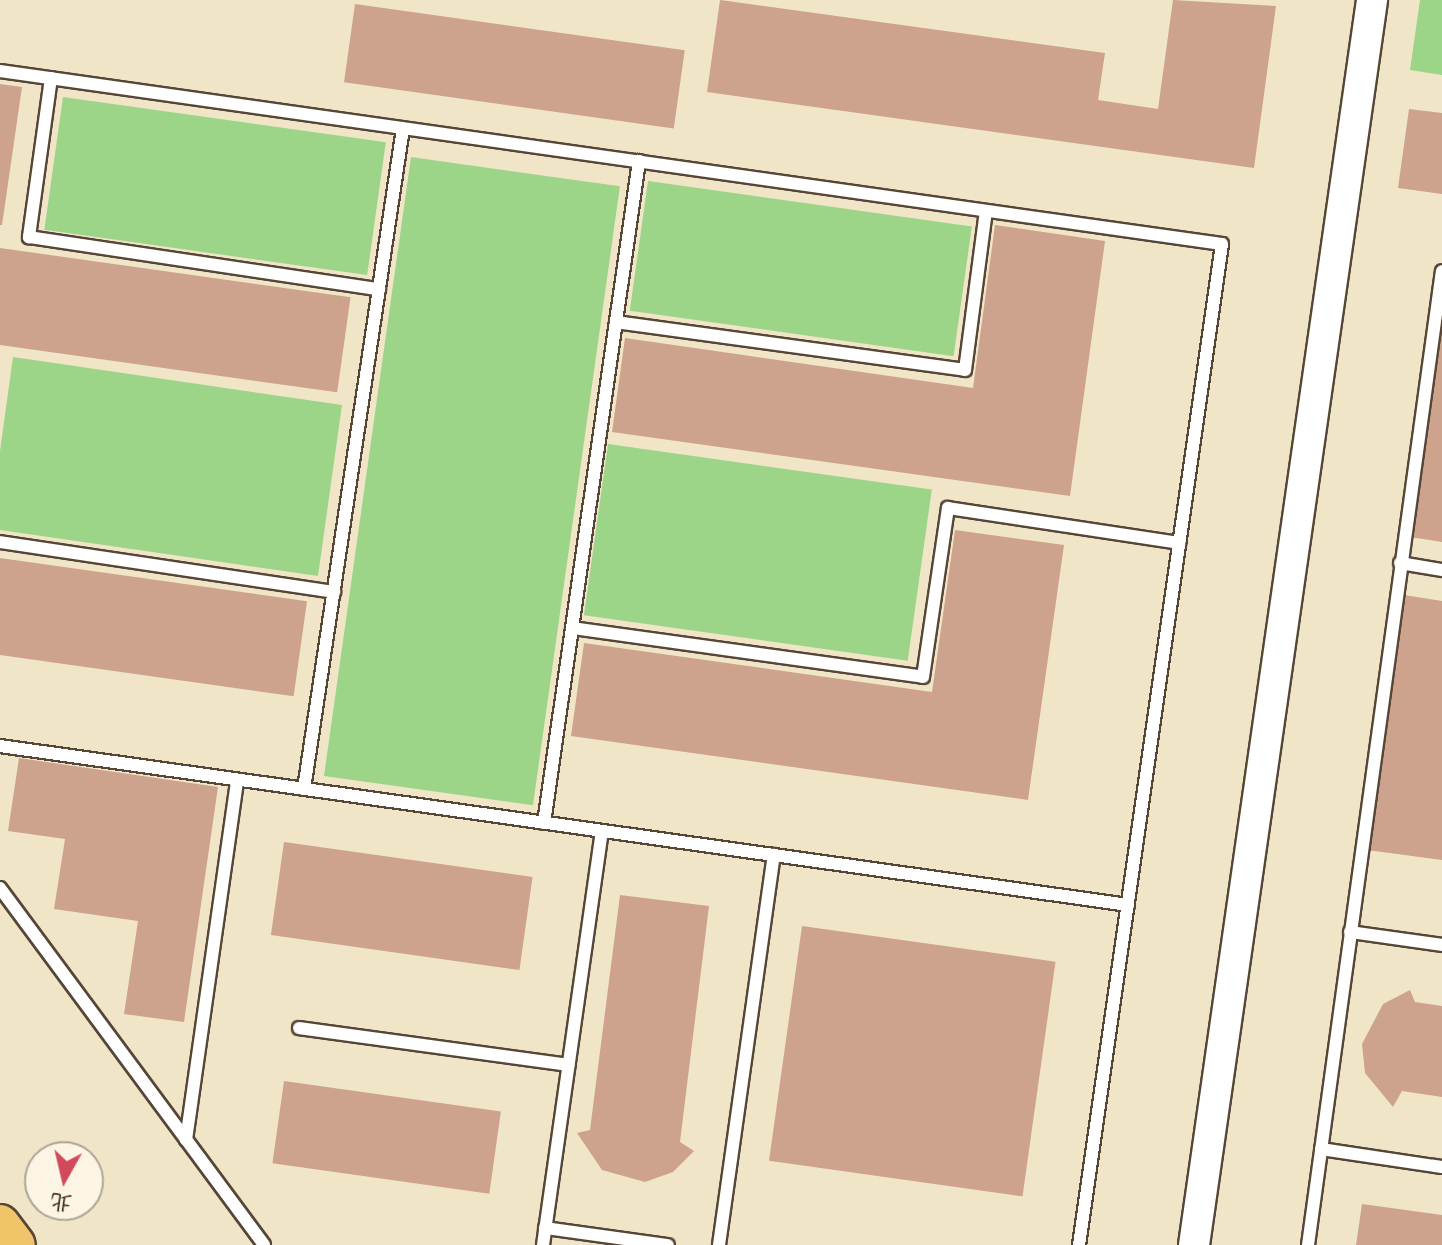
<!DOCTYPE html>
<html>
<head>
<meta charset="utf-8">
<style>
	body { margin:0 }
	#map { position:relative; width:1442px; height:1245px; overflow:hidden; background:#f1e5c8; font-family:Sriracha,"LXGW WenKai TC",sans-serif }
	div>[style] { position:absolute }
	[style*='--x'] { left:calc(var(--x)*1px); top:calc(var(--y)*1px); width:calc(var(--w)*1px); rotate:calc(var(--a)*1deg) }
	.green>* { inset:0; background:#9cd588; transform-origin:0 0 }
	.building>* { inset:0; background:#cea38d; transform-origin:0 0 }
	.roads { filter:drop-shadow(2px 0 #564638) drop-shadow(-2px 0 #564638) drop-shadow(0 2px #564638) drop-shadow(0 -2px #564638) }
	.service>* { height:12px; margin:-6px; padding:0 6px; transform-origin:6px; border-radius:6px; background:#fff }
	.tertiary>* { height:30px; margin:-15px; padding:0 15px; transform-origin:15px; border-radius:15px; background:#fff }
	.primary>* { height:38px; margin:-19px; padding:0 19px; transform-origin:19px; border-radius:19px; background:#f0c469 }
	span { translate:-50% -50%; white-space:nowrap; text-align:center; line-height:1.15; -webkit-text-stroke:7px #fcf5e5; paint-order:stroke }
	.north { position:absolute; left:24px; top:1141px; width:80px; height:80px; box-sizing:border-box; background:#fcf5e5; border:2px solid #afa495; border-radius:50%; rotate:188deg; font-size:22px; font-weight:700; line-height:32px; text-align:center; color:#3b2a1e }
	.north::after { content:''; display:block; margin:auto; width:28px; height:36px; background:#d1495b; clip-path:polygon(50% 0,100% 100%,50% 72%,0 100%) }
</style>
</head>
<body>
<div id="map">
	<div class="green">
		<i style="clip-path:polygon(1420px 0,1442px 0,1442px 75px,1410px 70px)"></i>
		<i style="left:63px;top:97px;width:326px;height:134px;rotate:8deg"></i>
		<i style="left:411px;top:157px;width:211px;height:625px;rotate:8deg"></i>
		<i style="left:648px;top:181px;width:327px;height:131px;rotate:8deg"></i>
		<i style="clip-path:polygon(13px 357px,342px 405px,318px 576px,0 530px,0 451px)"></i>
		<i style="left:608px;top:444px;width:327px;height:173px;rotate:8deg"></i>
	</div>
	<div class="building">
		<i style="clip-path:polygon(720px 0,1105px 53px,1098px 100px,1158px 109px,1173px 0,1276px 6px,1254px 168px,707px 92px)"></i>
		<i style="left:355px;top:4px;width:333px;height:79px;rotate:8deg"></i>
		<i style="clip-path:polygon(0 84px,22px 87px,2px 225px,0 225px)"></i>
		<i style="clip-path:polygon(1409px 109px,1442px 113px,1442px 194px,1398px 188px)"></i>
		<i style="clip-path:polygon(995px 225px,1105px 241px,1070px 496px,612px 432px,625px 338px,973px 388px)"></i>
		<i style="left:0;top:248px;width:354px;height:96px;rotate:8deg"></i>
		<i style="clip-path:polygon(1440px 327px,1442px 327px,1442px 542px,1410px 537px)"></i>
		<i style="clip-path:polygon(955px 530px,1064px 545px,1028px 800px,571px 736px,584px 643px,932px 692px)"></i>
		<i style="left:0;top:558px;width:310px;height:96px;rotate:8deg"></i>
		<i style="clip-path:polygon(1404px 595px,1442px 601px,1442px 860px,1367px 850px)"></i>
		<i style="clip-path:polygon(19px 758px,218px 787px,184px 1022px,124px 1014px,138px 921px,54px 909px,65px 839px,8px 831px)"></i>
		<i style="left:284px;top:842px;width:251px;height:94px;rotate:8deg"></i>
		<i style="clip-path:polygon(620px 895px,709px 906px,680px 1142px,694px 1151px,673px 1172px,645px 1182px,602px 1170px,577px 1133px,590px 1130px)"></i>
		<i style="left:802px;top:926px;width:256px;height:237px;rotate:8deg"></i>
		<i style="clip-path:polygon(1410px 990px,1415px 1002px,1442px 1006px,1442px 1097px,1402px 1091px,1393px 1107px,1365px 1073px,1362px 1044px,1383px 1004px)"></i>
		<i style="left:284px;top:1081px;width:219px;height:83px;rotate:8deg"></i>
		<i style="clip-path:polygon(1362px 1204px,1442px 1215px,1442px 1245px,1356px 1245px)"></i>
	</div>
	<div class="roads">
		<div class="service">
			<i style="--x:0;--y:71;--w:1234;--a:8.06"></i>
			<i style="--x:1222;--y:244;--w:1011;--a:98.13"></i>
			<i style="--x:51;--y:78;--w:161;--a:97.9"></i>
			<i style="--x:29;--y:237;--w:354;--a:8.5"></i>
			<i style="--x:616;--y:322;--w:352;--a:7.8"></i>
			<i style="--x:965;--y:370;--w:160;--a:-82.5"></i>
			<i style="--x:0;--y:542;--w:338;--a:8.5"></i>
			<i style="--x:1400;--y:563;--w:43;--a:9.5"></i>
			<i style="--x:572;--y:628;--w:354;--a:7.9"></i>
			<i style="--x:923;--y:677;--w:171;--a:-81.6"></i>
			<i style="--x:948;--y:508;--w:234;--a:8.6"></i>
			<i style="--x:0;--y:746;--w:1139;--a:8.02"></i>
			<i style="--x:304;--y:789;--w:668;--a:-81.48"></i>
			<i style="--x:544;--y:823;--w:669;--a:-81.83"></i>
			<i style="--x:0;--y:888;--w:444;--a:53.5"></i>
			<i style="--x:1350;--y:932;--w:93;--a:8"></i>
			<i style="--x:299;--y:1028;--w:272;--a:7.8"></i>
			<i style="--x:186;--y:1140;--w:364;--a:-81.9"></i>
			<i style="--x:1321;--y:1149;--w:122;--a:8.5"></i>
			<i style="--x:545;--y:1228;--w:124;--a:7.9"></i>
			<i style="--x:543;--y:1245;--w:418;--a:-81.9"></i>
			<i style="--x:719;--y:1245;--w:394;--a:-82"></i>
			<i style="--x:1308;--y:1245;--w:983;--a:-82.17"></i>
		</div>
		<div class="tertiary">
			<i style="--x:1194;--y:1245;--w:1258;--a:-81.86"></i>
		</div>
		<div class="primary">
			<i style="--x:0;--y:1224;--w:26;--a:53"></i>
		</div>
	</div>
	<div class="north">北</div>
</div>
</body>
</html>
